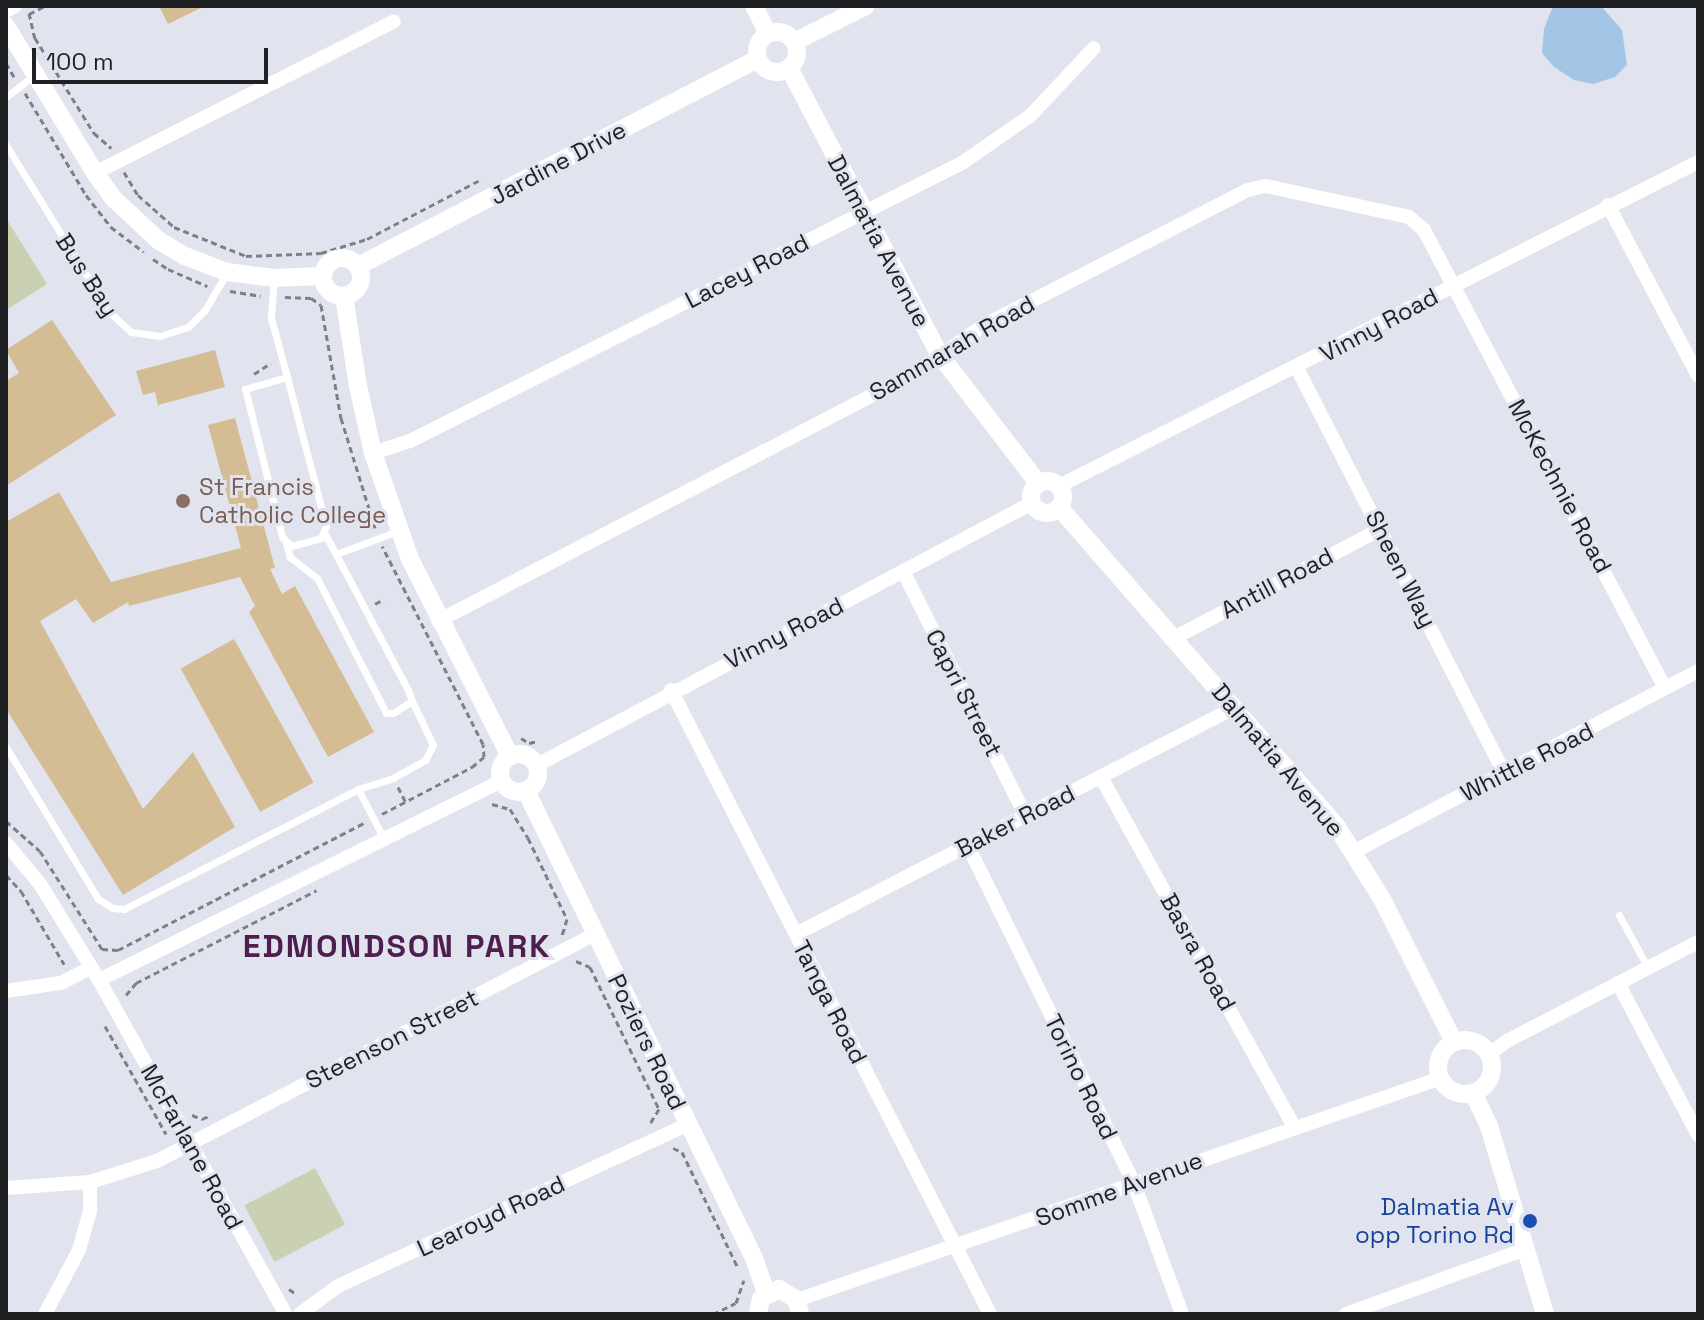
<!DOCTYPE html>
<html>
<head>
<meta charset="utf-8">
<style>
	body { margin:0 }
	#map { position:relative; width:1704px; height:1320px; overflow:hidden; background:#e1e4ee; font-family:"Space Grotesk",sans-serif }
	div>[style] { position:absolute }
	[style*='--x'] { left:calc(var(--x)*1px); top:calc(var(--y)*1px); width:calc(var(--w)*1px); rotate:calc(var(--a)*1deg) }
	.green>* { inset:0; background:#cad1b2; transform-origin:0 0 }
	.water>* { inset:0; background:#a3c6e6 }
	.building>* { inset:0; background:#d4bc95; transform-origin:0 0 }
	.path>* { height:3px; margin-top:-1.5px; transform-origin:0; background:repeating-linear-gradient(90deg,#7e8087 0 6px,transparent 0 10px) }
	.service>* { height:7px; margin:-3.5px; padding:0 3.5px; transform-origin:3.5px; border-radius:3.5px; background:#fff }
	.minor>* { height:14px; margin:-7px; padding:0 7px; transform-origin:7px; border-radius:7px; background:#fff }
	.tertiary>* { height:18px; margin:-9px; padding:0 9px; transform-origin:9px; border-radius:9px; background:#fff }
	.tertiary>.ring { margin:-9px; padding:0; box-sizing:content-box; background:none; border:18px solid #fff; border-radius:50% }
	.dots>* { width:22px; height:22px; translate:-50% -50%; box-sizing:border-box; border:4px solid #e1e4ee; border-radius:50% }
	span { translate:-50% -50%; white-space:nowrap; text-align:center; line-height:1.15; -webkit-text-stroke:6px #e1e4ee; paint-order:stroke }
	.street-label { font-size:24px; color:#1f2024 }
	.education-label { font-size:24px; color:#785e54 }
	.left { translate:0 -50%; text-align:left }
	.transit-label { font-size:24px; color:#164399 }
	.right { translate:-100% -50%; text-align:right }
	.district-label { font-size:32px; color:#4d1e4f; font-weight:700; letter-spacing:2px }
	.frame { position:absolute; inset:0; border:8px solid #1f2024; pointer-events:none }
	.scale { position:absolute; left:32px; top:48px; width:236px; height:36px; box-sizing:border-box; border:4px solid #1f2024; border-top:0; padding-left:10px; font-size:24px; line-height:28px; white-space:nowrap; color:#1f2024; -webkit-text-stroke:6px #e1e4ee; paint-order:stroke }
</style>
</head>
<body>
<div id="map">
	<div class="green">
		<i style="clip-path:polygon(6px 218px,47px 284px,6px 310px)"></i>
		<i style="left:315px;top:1168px;width:64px;height:80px;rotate:62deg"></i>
	</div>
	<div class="water">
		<i style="clip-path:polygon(1553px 6px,1601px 6px,1622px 30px,1627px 65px,1615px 77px,1593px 84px,1574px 80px,1554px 67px,1542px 53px,1544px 29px)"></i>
	</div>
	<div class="building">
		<i style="clip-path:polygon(159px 6px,205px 6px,168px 24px)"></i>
		<i style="clip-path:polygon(52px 320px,116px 415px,6px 486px,6px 381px,19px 373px,6px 350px)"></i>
		<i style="clip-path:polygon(215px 350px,225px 387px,158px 405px,155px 392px,143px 395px,136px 371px)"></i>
		<i style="clip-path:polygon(235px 418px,275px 568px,270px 569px,282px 594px,295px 586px,374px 732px,328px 757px,249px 612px,255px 606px,240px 577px,129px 606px,128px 602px,93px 623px,76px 599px,40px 621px,143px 809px,193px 752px,235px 827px,123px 895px,6px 709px,6px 522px,59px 492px,111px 582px,241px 548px,208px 425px)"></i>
		<i style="left:234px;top:639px;width:164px;height:61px;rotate:61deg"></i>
	</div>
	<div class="path">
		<i style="--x:29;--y:13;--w:26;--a:77"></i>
		<i style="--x:35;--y:38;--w:112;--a:58.2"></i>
		<i style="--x:94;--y:133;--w:23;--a:41"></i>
		<i style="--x:29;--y:14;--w:18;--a:-27"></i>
		<i style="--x:6;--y:63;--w:16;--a:60"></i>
		<i style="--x:25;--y:93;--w:119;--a:59.1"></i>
		<i style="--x:86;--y:195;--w:41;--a:52"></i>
		<i style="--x:111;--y:227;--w:41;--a:37.1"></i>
		<i style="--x:124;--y:172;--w:27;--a:59"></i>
		<i style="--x:138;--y:195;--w:48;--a:41.6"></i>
		<i style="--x:174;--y:227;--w:78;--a:21.9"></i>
		<i style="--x:246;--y:256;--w:75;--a:-2.3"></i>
		<i style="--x:321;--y:253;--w:48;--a:-16.9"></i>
		<i style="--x:367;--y:239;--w:130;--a:-27.6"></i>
		<i style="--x:153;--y:259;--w:18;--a:34"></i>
		<i style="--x:168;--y:269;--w:43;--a:23.6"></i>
		<i style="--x:230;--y:291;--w:31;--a:9"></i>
		<i style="--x:285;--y:297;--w:26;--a:2"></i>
		<i style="--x:311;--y:298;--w:12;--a:35"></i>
		<i style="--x:321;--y:305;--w:115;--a:80"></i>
		<i style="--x:341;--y:418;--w:115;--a:72.8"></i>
		<i style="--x:254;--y:374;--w:20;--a:-33"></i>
		<i style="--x:375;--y:604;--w:10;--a:-29"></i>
		<i style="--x:521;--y:738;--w:9;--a:32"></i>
		<i style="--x:529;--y:743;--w:9;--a:-13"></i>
		<i style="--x:398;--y:787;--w:16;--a:63"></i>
		<i style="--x:492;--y:804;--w:19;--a:16"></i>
		<i style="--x:510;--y:809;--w:34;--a:58"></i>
		<i style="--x:528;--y:838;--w:90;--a:64.3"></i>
		<i style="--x:567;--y:919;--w:17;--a:107"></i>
		<i style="--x:382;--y:814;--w:102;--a:-27.6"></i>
		<i style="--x:472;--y:767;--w:16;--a:-40"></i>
		<i style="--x:484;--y:757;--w:13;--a:-94"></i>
		<i style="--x:483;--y:744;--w:222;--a:-117"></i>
		<i style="--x:6;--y:821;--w:45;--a:41.4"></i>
		<i style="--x:40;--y:851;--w:116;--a:57.7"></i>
		<i style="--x:102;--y:949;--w:16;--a:4"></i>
		<i style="--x:118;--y:950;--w:277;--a:-27.3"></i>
		<i style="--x:6;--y:875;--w:22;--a:47"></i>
		<i style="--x:21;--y:891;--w:85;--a:59.5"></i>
		<i style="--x:576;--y:961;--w:15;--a:23"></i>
		<i style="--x:590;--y:967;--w:158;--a:64.1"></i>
		<i style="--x:659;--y:1109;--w:19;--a:122"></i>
		<i style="--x:126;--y:995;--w:16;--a:-50"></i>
		<i style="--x:136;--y:983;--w:203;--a:-27.2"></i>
		<i style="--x:105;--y:1026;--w:124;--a:60.5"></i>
		<i style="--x:192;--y:1115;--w:11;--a:22"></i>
		<i style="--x:202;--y:1119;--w:10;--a:-24"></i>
		<i style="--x:673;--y:1148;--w:10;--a:24"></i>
		<i style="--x:682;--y:1152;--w:127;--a:64.2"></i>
		<i style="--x:289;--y:1289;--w:9;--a:36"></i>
		<i style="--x:713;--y:1314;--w:25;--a:-26"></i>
		<i style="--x:736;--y:1303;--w:24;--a:-71"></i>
	</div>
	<div class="service">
		<i style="--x:6;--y:97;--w:37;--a:-38"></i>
		<i style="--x:6;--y:145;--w:196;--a:58.3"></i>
		<i style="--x:109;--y:312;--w:30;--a:42"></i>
		<i style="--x:131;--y:332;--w:29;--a:8"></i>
		<i style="--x:160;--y:336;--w:29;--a:-18"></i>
		<i style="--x:188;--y:327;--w:24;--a:-45"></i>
		<i style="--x:205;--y:310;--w:42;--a:-59.7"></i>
		<i style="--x:274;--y:281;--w:37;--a:95"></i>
		<i style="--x:271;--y:318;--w:61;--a:74.8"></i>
		<i style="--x:287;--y:377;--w:154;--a:75.3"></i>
		<i style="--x:326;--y:526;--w:13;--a:113"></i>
		<i style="--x:321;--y:538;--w:30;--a:165"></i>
		<i style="--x:292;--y:546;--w:13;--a:-138"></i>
		<i style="--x:282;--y:537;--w:153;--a:-104"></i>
		<i style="--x:245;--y:389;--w:44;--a:-15.9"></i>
		<i style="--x:286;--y:543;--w:15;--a:74"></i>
		<i style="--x:290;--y:557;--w:34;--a:38"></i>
		<i style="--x:317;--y:578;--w:152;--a:62.9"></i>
		<i style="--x:386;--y:713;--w:7;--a:0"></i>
		<i style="--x:393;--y:713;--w:22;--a:-32"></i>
		<i style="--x:412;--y:701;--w:12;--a:-110"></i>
		<i style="--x:408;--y:690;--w:177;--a:-118"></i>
		<i style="--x:336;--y:554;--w:66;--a:-20.4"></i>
		<i style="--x:6;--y:747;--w:178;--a:58.8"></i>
		<i style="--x:98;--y:899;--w:17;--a:31"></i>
		<i style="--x:113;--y:908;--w:11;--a:5"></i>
		<i style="--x:124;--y:909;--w:263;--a:-27.1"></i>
		<i style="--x:358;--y:789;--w:37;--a:-17"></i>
		<i style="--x:393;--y:778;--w:37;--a:-29"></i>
		<i style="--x:425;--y:760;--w:17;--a:-62"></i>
		<i style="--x:433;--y:745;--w:49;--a:-115.5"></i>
		<i style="--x:358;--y:789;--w:56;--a:62.5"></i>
		<i style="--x:1619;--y:915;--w:60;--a:61.3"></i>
	</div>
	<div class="minor">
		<i style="--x:6;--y:11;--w:10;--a:-29"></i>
		<i style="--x:95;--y:173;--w:335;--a:-26.9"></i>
		<i style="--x:1608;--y:205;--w:193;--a:62.2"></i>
		<i style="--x:1297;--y:368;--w:454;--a:62.9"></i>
		<i style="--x:373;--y:453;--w:39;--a:-18"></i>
		<i style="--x:410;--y:441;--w:618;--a:-26.73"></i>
		<i style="--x:962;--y:163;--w:83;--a:-34.7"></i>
		<i style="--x:1030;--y:116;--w:93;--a:-46.7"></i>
		<i style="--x:1059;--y:486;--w:716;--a:-26.89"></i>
		<i style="--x:903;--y:571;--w:273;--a:63.4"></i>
		<i style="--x:438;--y:621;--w:540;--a:-27.47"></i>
		<i style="--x:917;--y:372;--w:78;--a:-35.1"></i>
		<i style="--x:981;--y:327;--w:300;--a:-27.2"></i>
		<i style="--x:1248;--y:190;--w:18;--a:-13"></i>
		<i style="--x:1266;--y:186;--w:146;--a:12.2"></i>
		<i style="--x:1409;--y:217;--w:20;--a:41"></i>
		<i style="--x:1424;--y:230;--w:518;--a:62.25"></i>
		<i style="--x:1174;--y:638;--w:234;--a:-27.8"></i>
		<i style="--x:671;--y:690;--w:701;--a:62.92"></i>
		<i style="--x:537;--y:765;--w:560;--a:-27.89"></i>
		<i style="--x:1101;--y:777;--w:400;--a:61.1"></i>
		<i style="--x:6;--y:843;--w:53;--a:50.3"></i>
		<i style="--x:40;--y:884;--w:113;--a:58.4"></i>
		<i style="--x:99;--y:980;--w:383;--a:60.8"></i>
		<i style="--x:968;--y:846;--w:377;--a:63.8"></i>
		<i style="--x:1134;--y:1184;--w:139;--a:69.7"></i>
		<i style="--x:1355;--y:851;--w:387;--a:-27.7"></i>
		<i style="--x:796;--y:934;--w:493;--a:-27.3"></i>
		<i style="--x:99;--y:980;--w:449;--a:-26.3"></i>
		<i style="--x:1618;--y:983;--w:172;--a:62.2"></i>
		<i style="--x:6;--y:991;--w:56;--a:-8.3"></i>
		<i style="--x:61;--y:983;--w:34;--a:-27"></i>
		<i style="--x:1489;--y:1054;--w:22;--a:-36"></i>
		<i style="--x:1507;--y:1041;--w:215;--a:-27.4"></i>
		<i style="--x:6;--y:1188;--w:84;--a:-4.1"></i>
		<i style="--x:90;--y:1182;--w:70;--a:-17.4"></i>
		<i style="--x:157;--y:1161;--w:493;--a:-27.4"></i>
		<i style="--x:797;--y:1300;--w:681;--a:-19.02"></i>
		<i style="--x:45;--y:1314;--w:72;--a:-62"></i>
		<i style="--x:79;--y:1250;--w:41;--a:-74.2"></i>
		<i style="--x:90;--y:1211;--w:29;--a:-90"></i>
		<i style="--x:300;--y:1314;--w:47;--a:-36.4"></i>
		<i style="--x:338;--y:1286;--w:384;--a:-24.8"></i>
		<i style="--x:1346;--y:1314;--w:191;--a:-19.9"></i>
	</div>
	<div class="tertiary">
		<i style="--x:754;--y:6;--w:31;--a:63"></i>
		<i style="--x:6;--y:26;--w:172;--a:58.8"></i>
		<i style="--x:95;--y:173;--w:31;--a:54"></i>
		<i style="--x:113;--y:198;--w:62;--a:43"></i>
		<i style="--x:158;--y:240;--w:31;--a:31"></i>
		<i style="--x:185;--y:256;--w:45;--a:20.9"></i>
		<i style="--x:227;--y:272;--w:47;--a:7.3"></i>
		<i style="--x:274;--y:278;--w:48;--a:-2.4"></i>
		<i class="ring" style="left:757px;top:32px;width:22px;height:22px"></i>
		<i style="--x:794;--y:42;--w:80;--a:-26.6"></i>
		<i style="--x:789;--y:68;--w:323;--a:62.3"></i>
		<i style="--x:939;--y:354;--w:163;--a:52.5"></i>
		<i class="ring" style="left:323px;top:258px;width:20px;height:20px"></i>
		<i style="--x:358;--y:266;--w:450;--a:-27.4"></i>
		<i style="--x:344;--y:296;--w:91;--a:81.2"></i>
		<i style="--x:358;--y:386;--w:69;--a:77.4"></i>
		<i style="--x:373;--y:453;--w:112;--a:70.8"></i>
		<i style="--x:410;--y:559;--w:221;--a:63.1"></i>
		<i class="ring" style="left:1031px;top:481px;width:14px;height:14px"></i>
		<i style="--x:1059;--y:507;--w:424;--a:49"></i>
		<i style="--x:1337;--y:827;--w:87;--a:58.1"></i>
		<i style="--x:1383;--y:901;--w:158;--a:63.3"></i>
		<i class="ring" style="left:500px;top:754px;width:20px;height:20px"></i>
		<i style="--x:526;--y:791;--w:520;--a:63.98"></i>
		<i style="--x:754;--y:1258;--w:37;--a:71"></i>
		<i class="ring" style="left:1438px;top:1040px;width:36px;height:36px"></i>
		<i style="--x:1473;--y:1093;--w:37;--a:64"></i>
		<i style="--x:1489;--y:1126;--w:196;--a:73.4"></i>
		<i style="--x:758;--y:1314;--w:15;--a:-79"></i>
		<i style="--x:761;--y:1299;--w:21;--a:-29"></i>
		<i style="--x:779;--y:1289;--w:21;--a:31"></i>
		<i style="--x:797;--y:1300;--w:14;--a:78"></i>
	</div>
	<div class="dots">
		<i style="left:183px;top:501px;background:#8d6e63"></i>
		<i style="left:1530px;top:1221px;background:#1a4fb4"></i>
	</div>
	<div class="street-label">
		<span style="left:558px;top:163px;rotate:-28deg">Jardine Drive</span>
		<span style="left:879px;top:241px;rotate:62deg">Dalmatia Avenue</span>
		<span style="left:747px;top:271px;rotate:-27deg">Lacey Road</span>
		<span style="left:87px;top:275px;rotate:57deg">Bus Bay</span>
		<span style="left:1379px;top:325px;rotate:-28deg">Vinny Road</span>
		<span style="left:952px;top:348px;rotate:-30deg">Sammarah Road</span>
		<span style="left:1560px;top:486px;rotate:62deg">McKechnie Road</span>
		<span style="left:1401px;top:569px;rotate:63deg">Sheen Way</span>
		<span style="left:1277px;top:583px;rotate:-28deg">Antill Road</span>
		<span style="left:784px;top:633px;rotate:-27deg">Vinny Road</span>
		<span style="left:964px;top:693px;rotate:63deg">Capri Street</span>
		<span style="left:1278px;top:760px;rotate:50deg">Dalmatia Avenue</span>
		<span style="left:1527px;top:762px;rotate:-27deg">Whittle Road</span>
		<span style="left:1015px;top:821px;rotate:-27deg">Baker Road</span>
		<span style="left:1198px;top:952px;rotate:61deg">Basra Road</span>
		<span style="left:830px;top:1002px;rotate:63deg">Tanga Road</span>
		<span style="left:392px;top:1039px;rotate:-27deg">Steenson Street</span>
		<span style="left:647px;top:1042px;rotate:64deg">Poziers Road</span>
		<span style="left:1081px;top:1077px;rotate:64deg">Torino Road</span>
		<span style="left:192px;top:1147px;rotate:61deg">McFarlane Road</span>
		<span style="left:1119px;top:1189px;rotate:-20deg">Somme Avenue</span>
		<span style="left:491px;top:1216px;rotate:-25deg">Learoyd Road</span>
	</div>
	<div class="education-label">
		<span class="left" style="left:199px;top:501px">St Francis<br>Catholic College</span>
	</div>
	<div class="transit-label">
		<span class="right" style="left:1514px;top:1221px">Dalmatia Av<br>opp Torino Rd</span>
	</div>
	<div class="district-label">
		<span style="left:397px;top:946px">EDMONDSON PARK</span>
	</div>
	<div class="frame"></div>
	<div class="scale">100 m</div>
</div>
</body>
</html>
